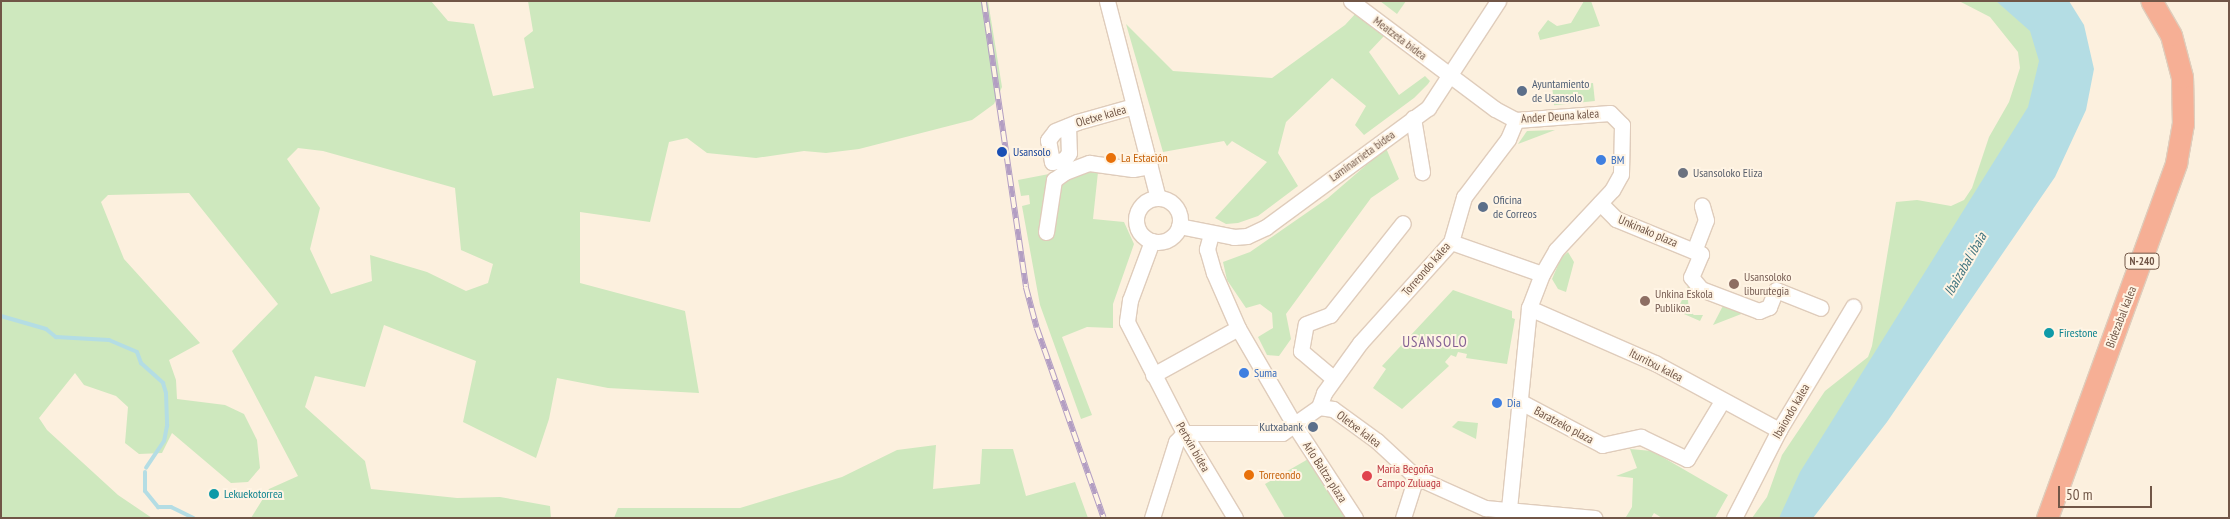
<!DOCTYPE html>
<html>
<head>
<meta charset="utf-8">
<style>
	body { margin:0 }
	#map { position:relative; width:2230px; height:519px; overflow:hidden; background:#fcf0de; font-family:"PT Sans Narrow",sans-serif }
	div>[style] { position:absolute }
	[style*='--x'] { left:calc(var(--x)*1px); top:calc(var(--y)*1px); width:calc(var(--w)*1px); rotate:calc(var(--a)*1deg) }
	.green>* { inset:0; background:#cee8be; transform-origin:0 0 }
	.water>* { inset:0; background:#b4dde4 }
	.stream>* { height:4px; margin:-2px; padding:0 2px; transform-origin:2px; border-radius:2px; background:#b4dde4 }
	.roads { filter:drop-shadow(1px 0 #dfccbb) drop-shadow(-1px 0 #dfccbb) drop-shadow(0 1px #dfccbb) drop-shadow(0 -1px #dfccbb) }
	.minor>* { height:15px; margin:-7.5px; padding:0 7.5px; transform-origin:7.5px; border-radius:7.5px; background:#fff }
	.minor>.ring { margin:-7.5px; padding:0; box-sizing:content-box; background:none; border:15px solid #fff; border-radius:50% }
	.highway>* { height:21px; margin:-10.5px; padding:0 10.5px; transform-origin:10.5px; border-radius:10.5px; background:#f6af95 }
	.rail>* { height:5.5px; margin-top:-2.75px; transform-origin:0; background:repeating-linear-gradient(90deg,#fff4e4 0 11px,#b39ec3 0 22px); box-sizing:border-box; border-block:1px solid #b39ec3 }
	.dots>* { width:14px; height:14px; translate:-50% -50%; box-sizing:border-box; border:2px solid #fff4e4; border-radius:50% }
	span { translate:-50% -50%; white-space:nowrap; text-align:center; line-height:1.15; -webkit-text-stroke:4px #fff4e4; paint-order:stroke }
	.shield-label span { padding:1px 4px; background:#fff4e4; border:1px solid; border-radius:4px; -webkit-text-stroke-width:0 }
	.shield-label { font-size:11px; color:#715647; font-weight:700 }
	.street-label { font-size:12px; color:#715647 }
	.service-label { font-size:12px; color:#4e5e75 }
	.left { translate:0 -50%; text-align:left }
	.right { translate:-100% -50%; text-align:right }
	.transit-label { font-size:12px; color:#164399 }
	.food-label { font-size:12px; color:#c56008 }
	.shop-label { font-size:12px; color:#366cbe }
	.worship-label { font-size:12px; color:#5b616d }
	.education-label { font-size:12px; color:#785e54 }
	.culture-label { font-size:12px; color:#0d838f }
	.health-label { font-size:12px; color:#be3a42 }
	.water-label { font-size:14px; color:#3f737e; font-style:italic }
	.quarter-label { font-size:15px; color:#846294; letter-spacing:1px }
	.frame { position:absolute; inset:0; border:2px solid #715647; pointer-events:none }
	.scale { position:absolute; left:2058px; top:486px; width:94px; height:22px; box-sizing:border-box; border:2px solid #715647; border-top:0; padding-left:6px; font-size:15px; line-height:18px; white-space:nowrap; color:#715647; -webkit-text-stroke:4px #fff4e4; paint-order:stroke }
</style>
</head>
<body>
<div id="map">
	<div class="green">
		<i style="clip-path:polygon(evenodd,1px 1px,431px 1px,448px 21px,474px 24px,493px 96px,534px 88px,524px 38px,533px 31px,528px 1px,988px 1px,1002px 87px,994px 104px,972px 120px,859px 149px,826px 153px,804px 151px,756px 158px,707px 153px,687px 138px,669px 142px,650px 222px,580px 212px,580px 283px,685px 311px,699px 393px,608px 388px,557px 378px,549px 419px,536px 458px,463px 422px,476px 361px,384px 325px,365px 387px,315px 376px,305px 407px,365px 461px,371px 489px,457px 498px,500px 497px,550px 506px,551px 518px,251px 518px,269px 489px,298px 476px,232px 351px,278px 304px,189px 193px,108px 195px,101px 202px,124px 259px,200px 343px,169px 360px,176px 380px,177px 399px,225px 405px,244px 414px,257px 440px,260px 468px,248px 482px,231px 483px,172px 433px,162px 453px,139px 454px,125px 443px,128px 407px,116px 396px,84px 385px,75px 373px,39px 418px,47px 430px,118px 495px,152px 518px,1px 518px,1px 1px,298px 148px,323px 151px,455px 188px,461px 250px,493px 264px,488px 283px,466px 291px,427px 272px,370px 255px,372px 281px,331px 294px,310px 249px,320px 208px,287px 159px,298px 148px)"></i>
		<i style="clip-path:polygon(1380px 1px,1406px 1px,1397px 14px)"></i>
		<i style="clip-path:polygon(1584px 1px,1591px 1px,1600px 26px,1540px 40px,1538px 33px,1548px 20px,1557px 26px,1571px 23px)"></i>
		<i style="clip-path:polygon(1959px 1px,2046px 1px,2076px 21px,1994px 237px,1781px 518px,1752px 518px,1767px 497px,1782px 455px,1825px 391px,1868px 357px,1872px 346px,1896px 202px,1917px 200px,1951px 206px,1964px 200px,1972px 188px,1989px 137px,2009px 102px,2020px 68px,2018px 52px,1990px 17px)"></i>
		<i style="clip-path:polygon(1357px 12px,1385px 35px,1369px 52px,1399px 95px,1425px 76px,1430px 81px,1428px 84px,1414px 98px,1364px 135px,1355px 125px,1366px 106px,1332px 78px,1286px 122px,1278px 153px,1298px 186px,1258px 216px,1238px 223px,1226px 224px,1215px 218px,1267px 162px,1232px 141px,1227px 146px,1224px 141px,1163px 152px,1126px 24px,1173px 71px,1272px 78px,1345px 25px)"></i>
		<i style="left:1593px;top:83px;width:18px;height:41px;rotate:84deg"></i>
		<i style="clip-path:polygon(1555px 130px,1518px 144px,1527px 131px)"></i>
		<i style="clip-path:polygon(1386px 148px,1399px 179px,1371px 198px,1286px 314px,1291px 339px,1279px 356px,1267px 355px,1258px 337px,1273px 328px,1272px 313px,1260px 304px,1246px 308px,1227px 280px,1223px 262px,1250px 252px,1328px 198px)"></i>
		<i style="clip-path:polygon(1080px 168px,1098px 172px,1093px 219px,1124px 222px,1134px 244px,1113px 304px,1113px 328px,1087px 327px,1062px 337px,1092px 415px,1081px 419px,1040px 305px,1022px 206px,1030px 204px,1029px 195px,1021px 196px,1018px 180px)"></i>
		<i style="clip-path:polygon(1568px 252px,1574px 262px,1566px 292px,1558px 289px,1552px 279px,1561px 258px)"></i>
		<i style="clip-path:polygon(1689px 284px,1698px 293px,1688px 300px,1689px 311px,1694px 315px,1703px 315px,1700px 321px,1677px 311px)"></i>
		<i style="clip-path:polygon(1453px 290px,1512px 311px,1512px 318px,1515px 319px,1507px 364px,1466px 358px,1467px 354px,1458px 352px,1456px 357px,1451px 355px,1445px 362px,1449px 366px,1402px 409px,1373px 388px,1386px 369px,1382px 366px)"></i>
		<i style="clip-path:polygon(1726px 300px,1749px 311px,1713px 325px)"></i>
		<i style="clip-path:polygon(1458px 421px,1478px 423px,1476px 439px,1452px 427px)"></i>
		<i style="clip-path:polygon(936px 445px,933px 489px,980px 484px,982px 449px,1013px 449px,1026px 496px,1075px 482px,1088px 518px,614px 518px,618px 508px,740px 508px,842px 477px,897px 450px)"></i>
		<i style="clip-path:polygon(1630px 449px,1652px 451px,1728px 495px,1715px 518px,1662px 518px,1654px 513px,1651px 518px,1626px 517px,1632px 507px,1633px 478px,1616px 476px,1637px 468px)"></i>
		<i style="clip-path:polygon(1310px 458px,1348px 518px,1285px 518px,1265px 484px)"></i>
	</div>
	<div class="water">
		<i style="clip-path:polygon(1996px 1px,2069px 1px,2084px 25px,2094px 69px,2086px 110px,2055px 177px,1887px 422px,1813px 518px,1779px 518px,1800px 472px,2028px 107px,2039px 61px,2030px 31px)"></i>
	</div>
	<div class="stream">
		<i style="--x:1;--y:316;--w:47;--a:16.1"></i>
		<i style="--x:46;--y:329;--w:13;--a:39"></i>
		<i style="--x:56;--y:337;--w:53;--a:3.2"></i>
		<i style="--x:109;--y:340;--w:30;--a:23"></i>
		<i style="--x:137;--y:352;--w:12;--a:70"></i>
		<i style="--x:141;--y:363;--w:30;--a:42"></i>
		<i style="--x:163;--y:383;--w:10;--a:73"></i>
		<i style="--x:166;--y:393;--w:33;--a:88"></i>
		<i style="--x:167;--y:426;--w:15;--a:101"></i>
		<i style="--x:164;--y:441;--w:32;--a:124"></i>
		<i style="--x:145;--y:472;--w:19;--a:90"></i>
		<i style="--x:145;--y:491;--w:21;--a:51"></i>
		<i style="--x:158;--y:507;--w:13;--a:0"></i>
		<i style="--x:171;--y:507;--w:25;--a:26"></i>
	</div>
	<div class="roads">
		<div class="minor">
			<i style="--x:1107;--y:1;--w:203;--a:75.5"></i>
			<i style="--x:1351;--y:1;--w:180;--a:36.9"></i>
			<i style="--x:1495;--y:109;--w:24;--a:28"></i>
			<i style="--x:1516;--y:120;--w:94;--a:-4.3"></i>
			<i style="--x:1610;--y:113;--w:17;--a:45"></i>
			<i style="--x:1622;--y:125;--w:49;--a:91.2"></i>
			<i style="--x:1621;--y:174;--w:18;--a:119"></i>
			<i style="--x:1612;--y:190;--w:82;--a:133"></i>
			<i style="--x:1556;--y:250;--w:28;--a:120"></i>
			<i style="--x:1542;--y:274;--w:36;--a:111"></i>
			<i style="--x:1529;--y:308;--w:211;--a:95.7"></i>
			<i style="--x:1413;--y:118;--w:55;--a:80.5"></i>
			<i style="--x:1068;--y:126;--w:27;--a:88"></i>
			<i style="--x:1069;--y:153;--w:9;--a:126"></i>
			<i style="--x:1064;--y:160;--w:12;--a:171"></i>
			<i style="--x:1052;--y:162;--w:22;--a:-100"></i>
			<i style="--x:1048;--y:140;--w:11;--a:-52"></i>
			<i style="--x:1055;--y:131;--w:24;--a:-22"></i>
			<i style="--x:1077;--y:122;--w:59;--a:-15.7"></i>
			<i class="ring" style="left:1136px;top:198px;width:29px;height:29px"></i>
			<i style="--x:1600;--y:203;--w:23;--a:45"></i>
			<i style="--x:1616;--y:219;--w:92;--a:22.4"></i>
			<i style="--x:1701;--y:254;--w:25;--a:113"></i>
			<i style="--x:1691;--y:277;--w:16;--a:50"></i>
			<i style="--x:1701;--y:289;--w:62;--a:20.8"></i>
			<i style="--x:1759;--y:311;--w:11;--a:-22"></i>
			<i style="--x:1769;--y:307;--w:18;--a:-68"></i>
			<i style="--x:1776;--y:290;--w:48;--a:21.8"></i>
			<i style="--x:1179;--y:226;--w:56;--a:11.3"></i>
			<i style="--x:1234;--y:237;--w:13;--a:-4"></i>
			<i style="--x:1247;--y:236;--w:21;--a:-25"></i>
			<i style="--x:1266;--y:227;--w:201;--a:-36.3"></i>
			<i style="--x:1428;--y:108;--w:128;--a:-56.8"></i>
			<i style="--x:1046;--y:232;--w:53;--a:-81.3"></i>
			<i style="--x:1054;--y:180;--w:14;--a:-36"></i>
			<i style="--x:1065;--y:172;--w:26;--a:-21"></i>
			<i style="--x:1089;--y:163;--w:44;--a:7.8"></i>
			<i style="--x:1133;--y:169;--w:17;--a:-10"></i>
			<i style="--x:1211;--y:234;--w:16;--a:105"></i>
			<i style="--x:1207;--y:249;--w:25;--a:74"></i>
			<i style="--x:1214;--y:273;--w:60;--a:66.4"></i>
			<i style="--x:1238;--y:328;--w:113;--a:59.8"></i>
			<i style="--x:1295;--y:426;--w:110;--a:56.9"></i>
			<i style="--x:1152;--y:241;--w:63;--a:110.4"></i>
			<i style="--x:1130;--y:300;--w:22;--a:98"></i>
			<i style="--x:1127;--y:322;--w:125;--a:62.8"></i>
			<i style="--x:1184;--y:433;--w:99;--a:59"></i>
			<i style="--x:1451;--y:242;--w:96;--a:19.4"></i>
			<i style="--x:1694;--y:251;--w:33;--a:-69"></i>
			<i style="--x:1706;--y:220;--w:15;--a:-106"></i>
			<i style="--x:1529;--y:308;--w:137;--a:23.6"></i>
			<i style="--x:1655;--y:363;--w:141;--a:28.4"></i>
			<i style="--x:1153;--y:375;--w:97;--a:-28.9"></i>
			<i style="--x:1333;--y:378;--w:42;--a:-139.8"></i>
			<i style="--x:1301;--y:351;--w:27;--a:-80"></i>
			<i style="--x:1306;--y:324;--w:26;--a:-21"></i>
			<i style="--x:1330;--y:315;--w:117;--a:-51.6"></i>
			<i style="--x:1519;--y:401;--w:94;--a:27.9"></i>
			<i style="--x:1602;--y:445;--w:40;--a:-12"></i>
			<i style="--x:1641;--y:437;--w:51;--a:25.6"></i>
			<i style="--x:1687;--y:459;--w:68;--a:-58.9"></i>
			<i style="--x:1319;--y:407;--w:15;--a:-70"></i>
			<i style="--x:1324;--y:393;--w:62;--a:-54.2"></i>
			<i style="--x:1360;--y:343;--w:136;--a:-48"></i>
			<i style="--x:1451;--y:242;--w:47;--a:-73.9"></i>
			<i style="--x:1464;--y:197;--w:73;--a:-52.8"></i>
			<i style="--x:1508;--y:139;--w:21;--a:-67"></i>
			<i style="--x:1152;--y:518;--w:80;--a:-72.5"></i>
			<i style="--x:1176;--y:442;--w:12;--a:-48"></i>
			<i style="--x:1184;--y:433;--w:98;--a:0"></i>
			<i style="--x:1282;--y:433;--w:45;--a:-35.1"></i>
			<i style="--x:1319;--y:407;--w:14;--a:8"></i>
			<i style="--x:1333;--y:409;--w:54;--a:36"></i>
			<i style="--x:1377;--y:441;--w:53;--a:42.7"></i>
			<i style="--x:1416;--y:477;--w:76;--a:24.2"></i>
			<i style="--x:1485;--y:508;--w:110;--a:5.2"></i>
			<i style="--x:1403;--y:518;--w:43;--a:-72.4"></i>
			<i style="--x:1734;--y:518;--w:99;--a:-62.9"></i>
			<i style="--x:1779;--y:430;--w:144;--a:-59"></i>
		</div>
		<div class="highway">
			<i style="--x:2047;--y:518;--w:378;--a:-70"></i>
			<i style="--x:2176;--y:163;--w:40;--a:-80"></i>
			<i style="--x:2183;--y:124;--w:47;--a:-91.2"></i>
			<i style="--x:2182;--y:77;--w:43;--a:-104.7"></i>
			<i style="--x:2171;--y:35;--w:39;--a:-120"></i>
		</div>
	</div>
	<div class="rail">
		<i style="--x:984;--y:1;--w:289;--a:81.6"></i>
		<i style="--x:1026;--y:287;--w:42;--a:75"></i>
		<i style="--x:1037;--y:328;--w:201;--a:70.6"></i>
	</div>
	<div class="dots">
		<i style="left:1522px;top:91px;background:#5c6f8a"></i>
		<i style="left:1002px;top:152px;background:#1a4fb4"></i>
		<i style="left:1111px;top:158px;background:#e8710a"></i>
		<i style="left:1601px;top:160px;background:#3f7fe0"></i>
		<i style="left:1683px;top:173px;background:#6b7280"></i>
		<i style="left:1483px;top:207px;background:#5c6f8a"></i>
		<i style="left:1734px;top:284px;background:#8d6e63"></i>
		<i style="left:1645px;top:301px;background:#8d6e63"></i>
		<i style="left:2049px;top:333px;background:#0f9aa8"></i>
		<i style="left:1244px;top:373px;background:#3f7fe0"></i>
		<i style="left:1497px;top:403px;background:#3f7fe0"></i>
		<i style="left:1313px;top:427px;background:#5c6f8a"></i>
		<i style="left:1249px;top:475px;background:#e8710a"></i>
		<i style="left:1367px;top:476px;background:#e0444e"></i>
		<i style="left:214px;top:494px;background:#0f9aa8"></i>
	</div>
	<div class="shield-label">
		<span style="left:2142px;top:261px">N-240</span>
	</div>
	<div class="street-label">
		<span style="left:1400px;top:38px;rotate:37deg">Meatzeta bidea</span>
		<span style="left:1101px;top:116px;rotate:-16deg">Oletxe kalea</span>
		<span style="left:1560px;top:116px;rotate:-4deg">Ander Deuna kalea</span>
		<span style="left:1362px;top:156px;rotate:-36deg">Laminarrieta bidea</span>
		<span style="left:1648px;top:231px;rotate:23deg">Unkinako plaza</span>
		<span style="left:1426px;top:269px;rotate:-49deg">Torreondo kalea</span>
		<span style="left:2121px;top:317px;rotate:-69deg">Bidezabal kalea</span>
		<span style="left:1656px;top:365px;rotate:27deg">Iturritxu kalea</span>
		<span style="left:1791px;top:411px;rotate:-60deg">Ibaiondo kalea</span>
		<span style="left:1564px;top:425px;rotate:28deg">Baratzeko plaza</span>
		<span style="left:1359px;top:429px;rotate:37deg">Oletxe kalea</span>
		<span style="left:1193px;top:447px;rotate:60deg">Pertxin bidea</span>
		<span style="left:1325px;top:472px;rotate:57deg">Arlo Baltza plaza</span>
	</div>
	<div class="service-label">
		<span class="left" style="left:1532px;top:91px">Ayuntamiento<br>de Usansolo</span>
		<span class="left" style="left:1493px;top:207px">Oficina<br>de Correos</span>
		<span class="right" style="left:1303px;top:427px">Kutxabank</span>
	</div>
	<div class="transit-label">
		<span class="left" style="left:1013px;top:152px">Usansolo</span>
	</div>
	<div class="food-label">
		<span class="left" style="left:1121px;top:158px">La Estación</span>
		<span class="left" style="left:1259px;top:475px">Torreondo</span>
	</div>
	<div class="shop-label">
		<span class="left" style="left:1611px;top:160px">BM</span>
		<span class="left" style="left:1254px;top:373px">Suma</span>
		<span class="left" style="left:1507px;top:403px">Dia</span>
	</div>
	<div class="worship-label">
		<span class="left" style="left:1693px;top:173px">Usansoloko Eliza</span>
	</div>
	<div class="education-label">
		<span class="left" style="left:1744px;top:284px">Usansoloko<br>liburutegia</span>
		<span class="left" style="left:1655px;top:301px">Unkina Eskola<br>Publikoa</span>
	</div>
	<div class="culture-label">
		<span class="left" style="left:2059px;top:333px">Firestone</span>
		<span class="left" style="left:224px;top:494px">Lekuekotorrea</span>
	</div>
	<div class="health-label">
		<span class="left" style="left:1377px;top:476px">María Begoña<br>Campo Zuluaga</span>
	</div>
	<div class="water-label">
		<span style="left:1965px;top:264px;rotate:-60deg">Ibaizabal ibaia</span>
	</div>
	<div class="quarter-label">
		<span style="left:1435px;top:342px">USANSOLO</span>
	</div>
	<div class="frame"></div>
	<div class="scale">50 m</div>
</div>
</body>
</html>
